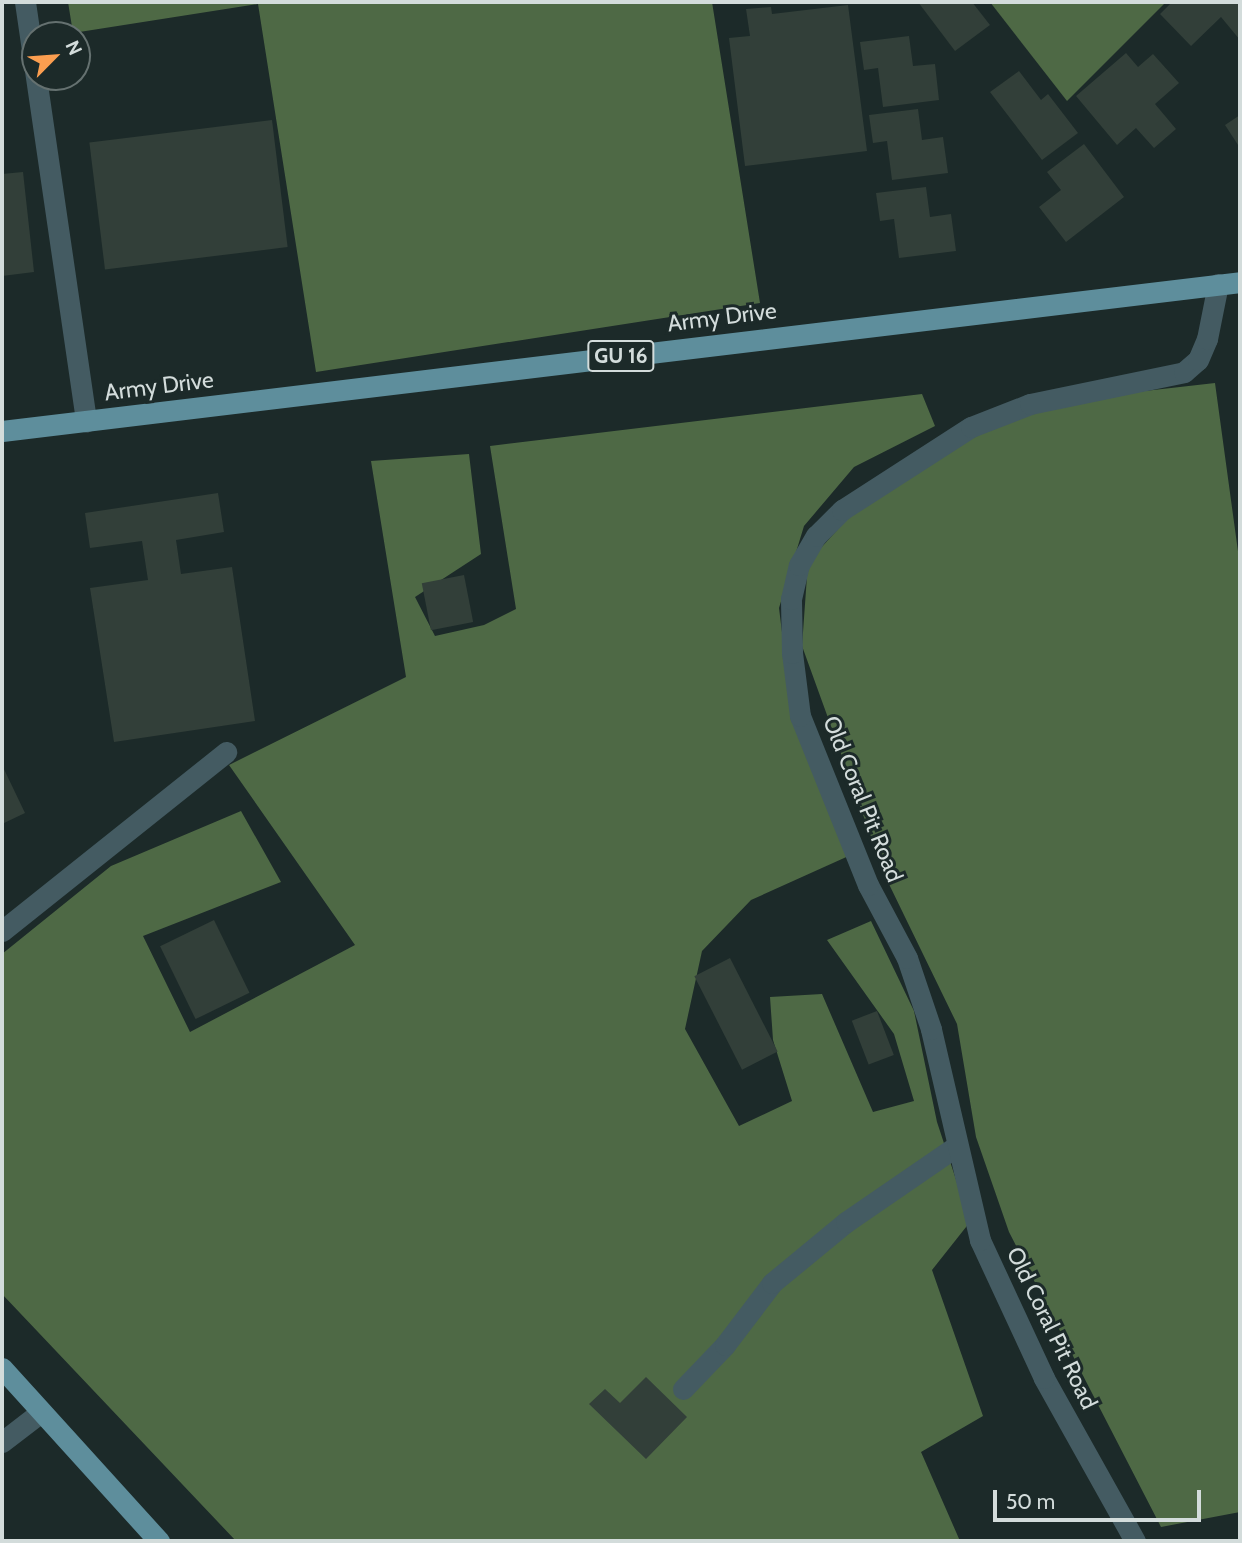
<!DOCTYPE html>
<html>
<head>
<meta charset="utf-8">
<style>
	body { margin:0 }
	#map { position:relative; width:1242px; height:1543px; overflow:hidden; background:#1c2a29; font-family:Cabin,sans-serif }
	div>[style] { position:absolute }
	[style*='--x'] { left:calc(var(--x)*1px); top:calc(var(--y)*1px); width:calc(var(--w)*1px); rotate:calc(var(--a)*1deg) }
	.forest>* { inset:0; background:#4e6945 }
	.building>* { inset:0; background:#323f39; transform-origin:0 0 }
	.minor>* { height:21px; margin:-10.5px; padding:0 10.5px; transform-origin:10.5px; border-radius:10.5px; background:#445b62 }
	.major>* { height:21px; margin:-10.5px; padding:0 10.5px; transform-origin:10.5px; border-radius:10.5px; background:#5e8e9c }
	span { translate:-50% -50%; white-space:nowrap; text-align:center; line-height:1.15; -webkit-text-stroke:6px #1c2a29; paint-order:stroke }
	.shield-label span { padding:2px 5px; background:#1c2a29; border:2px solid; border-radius:5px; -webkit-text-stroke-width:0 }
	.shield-label { font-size:21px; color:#d3dcdb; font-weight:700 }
	.street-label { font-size:23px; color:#d3dcdb }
	.frame { position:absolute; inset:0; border:4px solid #d3dcdb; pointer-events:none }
	.north { position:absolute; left:21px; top:21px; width:70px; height:70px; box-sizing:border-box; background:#1c2a29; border:2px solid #657170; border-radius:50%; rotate:65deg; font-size:19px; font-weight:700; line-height:28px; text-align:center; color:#d3dcdb }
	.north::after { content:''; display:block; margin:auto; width:24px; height:32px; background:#fb9e50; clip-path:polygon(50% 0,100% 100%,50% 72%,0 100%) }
	.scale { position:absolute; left:993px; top:1490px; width:208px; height:32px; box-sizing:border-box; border:4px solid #d3dcdb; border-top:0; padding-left:9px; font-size:21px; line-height:24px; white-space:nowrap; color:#d3dcdb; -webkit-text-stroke:5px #1c2a29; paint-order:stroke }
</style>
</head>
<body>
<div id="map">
	<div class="forest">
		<i style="clip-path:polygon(68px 2px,712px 2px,760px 303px,316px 372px,258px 4px,73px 33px)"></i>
		<i style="clip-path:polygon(990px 2px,1166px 2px,1067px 101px)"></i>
		<i style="clip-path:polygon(1215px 383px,1240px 566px,1240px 1512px,1161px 1527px,1009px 1232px,976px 1137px,957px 1024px,886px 878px,802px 646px,808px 562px,851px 515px,983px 428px,1039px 403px)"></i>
		<i style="clip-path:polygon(922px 394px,935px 426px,854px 467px,804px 526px,779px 608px,793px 721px,853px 854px,751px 900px,702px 951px,685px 1029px,739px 1126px,792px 1101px,773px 1040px,770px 997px,822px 994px,873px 1112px,914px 1101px,894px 1034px,827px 940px,871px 921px,914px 1011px,937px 1122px,970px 1222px,932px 1270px,983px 1416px,921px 1452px,960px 1541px,236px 1541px,2px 1294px,2px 954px,111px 866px,241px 811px,281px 882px,143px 936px,190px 1032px,355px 945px,229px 765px,406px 677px,371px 461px,469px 454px,481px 554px,415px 597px,435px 636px,484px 625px,516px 609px,490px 446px)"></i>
	</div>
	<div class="building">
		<i style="clip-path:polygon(918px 2px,972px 2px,990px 25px,955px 51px)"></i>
		<i style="clip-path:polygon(1172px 2px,1240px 2px,1240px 40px,1221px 17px,1191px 46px,1160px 14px)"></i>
		<i style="clip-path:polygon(848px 5px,867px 151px,745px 166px,729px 38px,750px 36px,746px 9px,771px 7px,772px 14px)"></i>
		<i style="clip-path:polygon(909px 36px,913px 66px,935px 64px,939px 100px,883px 107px,878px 68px,864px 70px,860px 42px)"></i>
		<i style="clip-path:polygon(1126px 53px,1138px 67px,1153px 54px,1179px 83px,1155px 104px,1176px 129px,1154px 148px,1136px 128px,1117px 145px,1076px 96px)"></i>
		<i style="clip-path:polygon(1019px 71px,1041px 100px,1048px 94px,1078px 133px,1042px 160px,990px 92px)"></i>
		<i style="clip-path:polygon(918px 109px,922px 140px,943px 137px,948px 173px,892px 180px,887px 141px,873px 143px,869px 115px)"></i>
		<i style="clip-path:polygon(1240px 115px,1240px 148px,1225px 125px)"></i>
		<i style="left:272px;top:120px;width:128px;height:184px;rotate:83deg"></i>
		<i style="clip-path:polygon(1084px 144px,1124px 197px,1066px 242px,1039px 207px,1061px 190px,1047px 172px)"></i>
		<i style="clip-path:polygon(23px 172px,34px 272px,2px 276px,2px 174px)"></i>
		<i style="clip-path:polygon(926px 187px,930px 217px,951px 214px,956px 251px,899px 258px,894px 219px,880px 221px,876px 193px)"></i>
		<i style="clip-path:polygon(218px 493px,224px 532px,176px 540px,181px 574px,232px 567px,255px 721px,114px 742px,90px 588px,148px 580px,142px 541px,90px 548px,85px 513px)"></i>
		<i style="left:464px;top:575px;width:48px;height:43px;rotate:79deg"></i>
		<i style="clip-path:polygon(2px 765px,25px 813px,2px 824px)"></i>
		<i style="left:214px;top:920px;width:81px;height:60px;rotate:64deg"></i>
		<i style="left:730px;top:958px;width:105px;height:40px;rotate:63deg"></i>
		<i style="left:877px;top:1011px;width:47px;height:27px;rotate:69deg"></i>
		<i style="clip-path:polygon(646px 1377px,687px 1417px,646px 1459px,589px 1404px,605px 1389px,620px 1403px)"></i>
	</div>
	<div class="minor">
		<i style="--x:25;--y:2;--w:424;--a:81.7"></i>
		<i style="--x:2;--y:931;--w:287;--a:-38.6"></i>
		<i style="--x:683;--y:1389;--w:61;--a:-46.3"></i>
		<i style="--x:725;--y:1345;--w:78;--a:-52.8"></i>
		<i style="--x:772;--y:1283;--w:96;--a:-39.5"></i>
		<i style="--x:846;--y:1222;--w:132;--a:-34.5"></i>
		<i style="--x:2;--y:1442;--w:49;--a:-37.6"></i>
		<i style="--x:1135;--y:1541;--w:187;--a:-119.2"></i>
		<i style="--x:1044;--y:1378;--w:152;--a:-114.9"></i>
		<i style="--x:980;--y:1240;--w:217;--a:-103.1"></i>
		<i style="--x:931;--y:1029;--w:75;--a:-108.7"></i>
		<i style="--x:907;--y:958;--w:83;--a:-118.1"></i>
		<i style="--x:868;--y:885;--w:182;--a:-111.9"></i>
		<i style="--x:800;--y:716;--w:64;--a:-97.2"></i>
		<i style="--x:792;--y:653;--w:54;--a:-91.1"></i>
		<i style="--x:791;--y:599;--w:35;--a:-77"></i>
		<i style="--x:799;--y:565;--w:34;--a:-60"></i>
		<i style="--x:816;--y:536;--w:37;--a:-45"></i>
		<i style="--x:842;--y:510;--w:153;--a:-32.8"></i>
		<i style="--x:971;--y:427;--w:63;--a:-21.3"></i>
		<i style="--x:1030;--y:404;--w:157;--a:-11.7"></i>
		<i style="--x:1184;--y:372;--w:18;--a:-41"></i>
		<i style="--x:1198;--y:360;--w:23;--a:-67"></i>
		<i style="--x:1207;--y:339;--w:56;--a:-78.7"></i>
	</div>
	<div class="major">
		<i style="--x:2;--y:431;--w:1247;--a:-6.86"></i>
		<i style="--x:2;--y:1368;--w:234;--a:47.8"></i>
	</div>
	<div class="shield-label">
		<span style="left:621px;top:356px">GU 16</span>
	</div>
	<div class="street-label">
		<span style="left:722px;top:317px;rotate:-7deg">Army Drive</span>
		<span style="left:159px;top:386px;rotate:-7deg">Army Drive</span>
		<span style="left:863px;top:799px;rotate:68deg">Old Coral Pit Road</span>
		<span style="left:1052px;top:1328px;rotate:64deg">Old Coral Pit Road</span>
	</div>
	<div class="frame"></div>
	<div class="north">N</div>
	<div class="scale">50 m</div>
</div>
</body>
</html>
